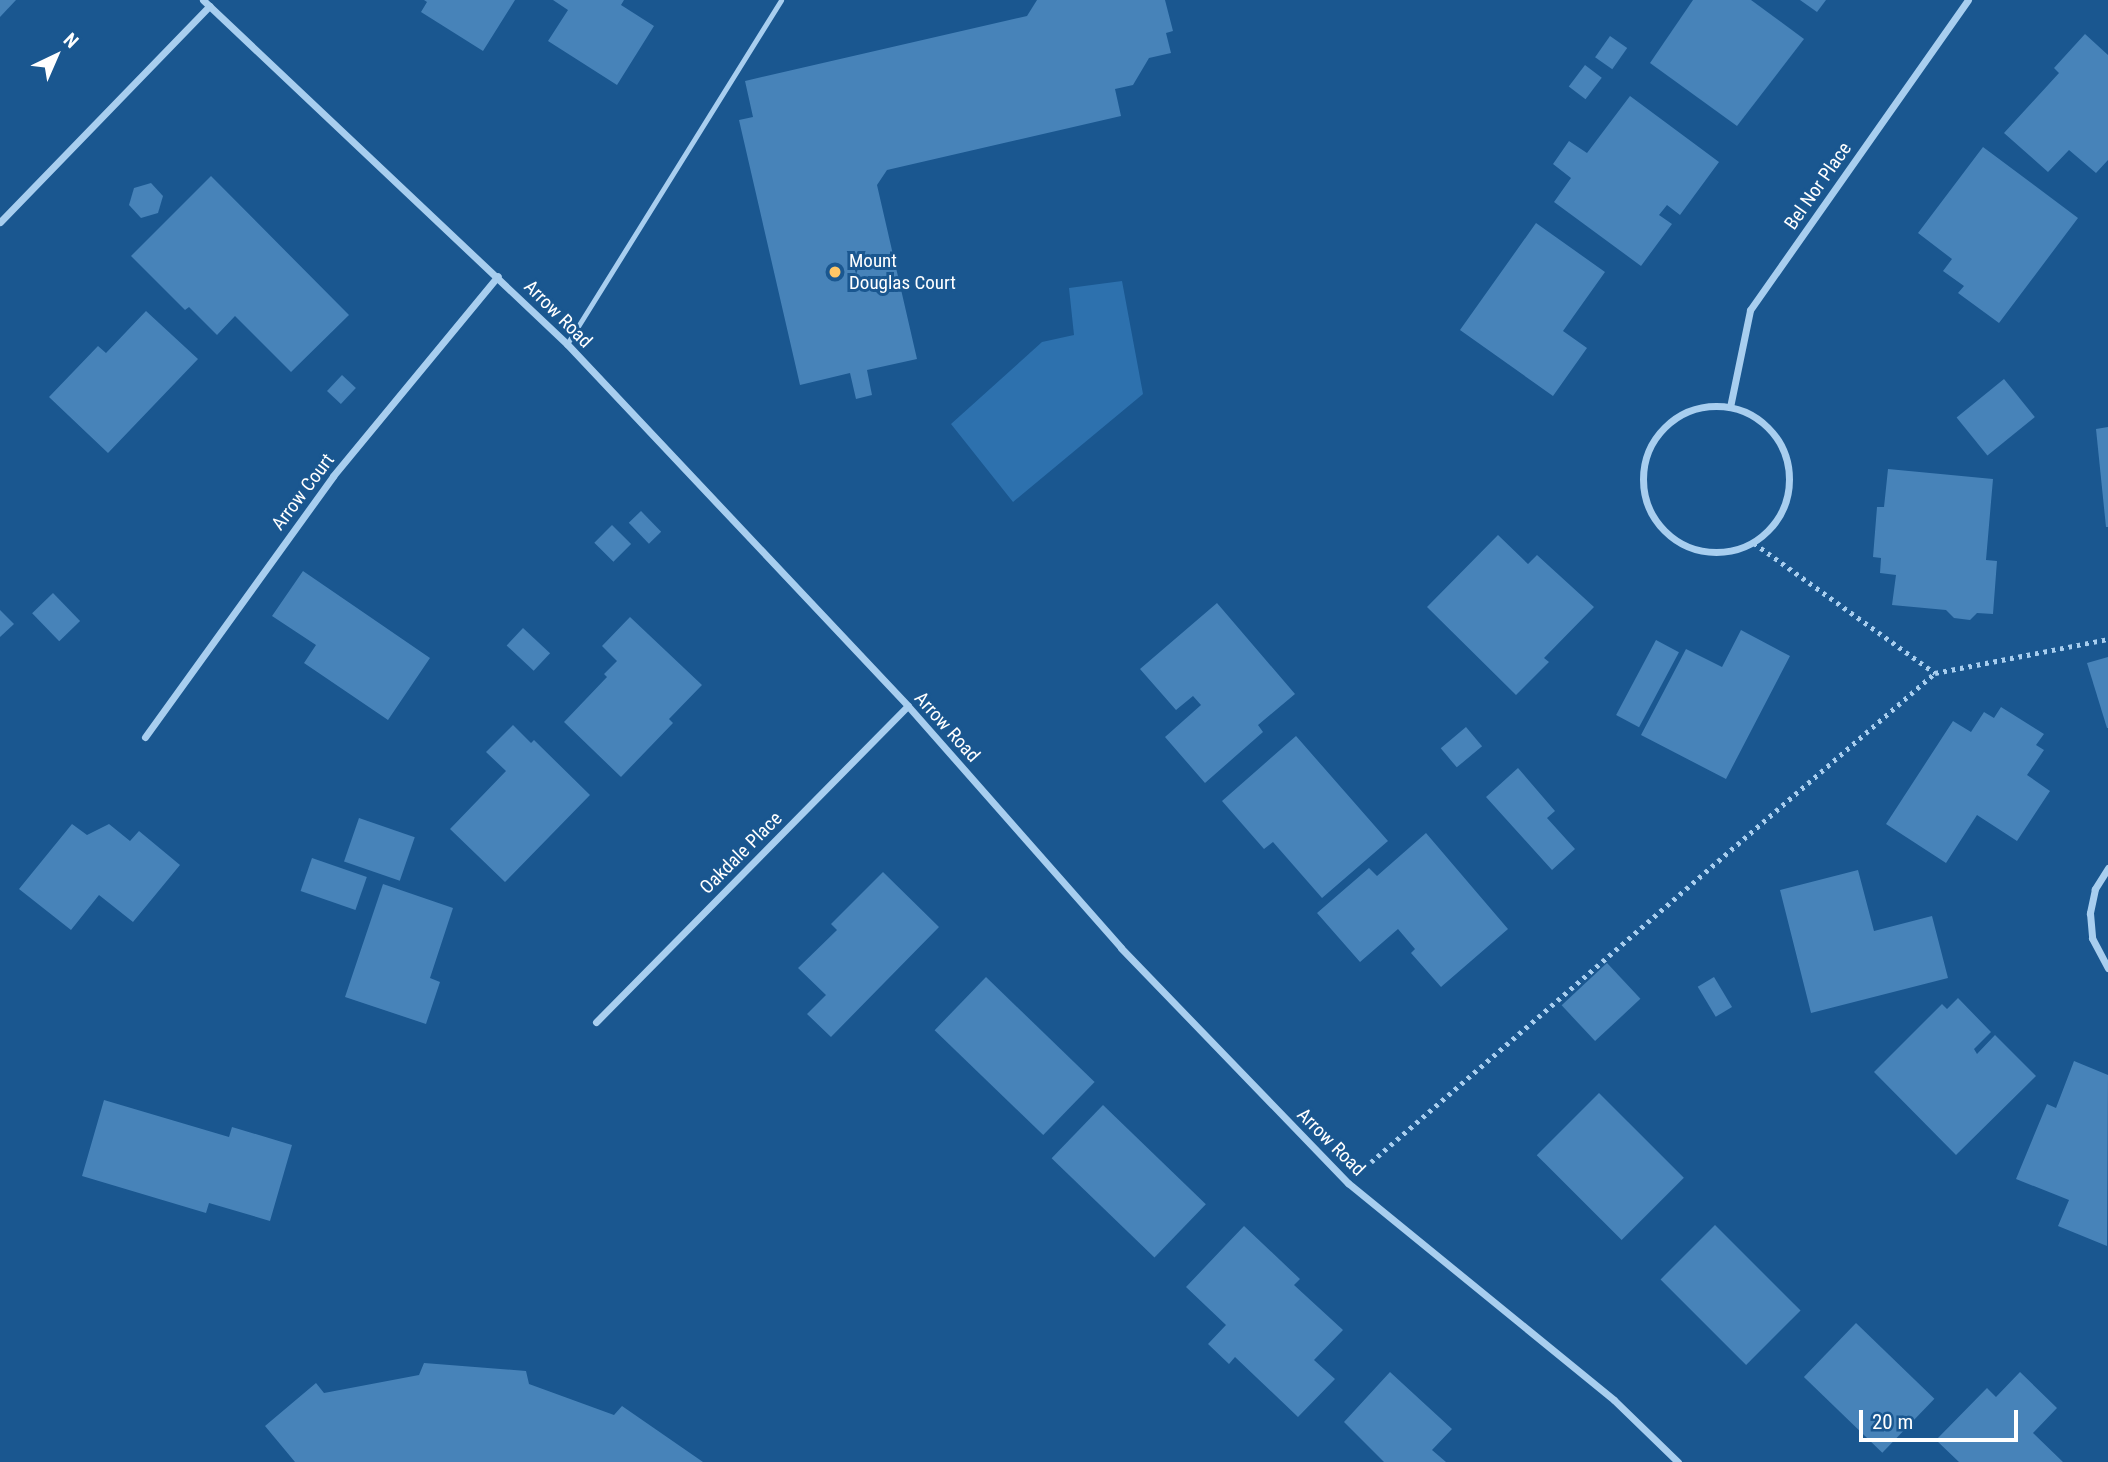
<!DOCTYPE html>
<html>
<head>
<meta charset="utf-8">
<style>
	body { margin:0 }
	#map { position:relative; width:2108px; height:1462px; overflow:hidden; background:#1a5790; font-family:"Roboto Condensed",sans-serif }
	div>[style] { position:absolute }
	[style*='--x'] { left:calc(var(--x)*1px); top:calc(var(--y)*1px); width:calc(var(--w)*1px); rotate:calc(var(--a)*1deg) }
	.green>* { inset:0; background:#2d71ae }
	.building>* { inset:0; background:#4783b9; transform-origin:0 0 }
	.path>* { height:4.5px; margin-top:-2.25px; transform-origin:0; background:repeating-linear-gradient(90deg,#a8ceef 0 3.5px,transparent 0 8.5px) }
	.service>* { height:5px; margin:-2.5px; padding:0 2.5px; transform-origin:2.5px; border-radius:2.5px; background:#a8ceef }
	.minor>* { height:7px; margin:-3.5px; padding:0 3.5px; transform-origin:3.5px; border-radius:3.5px; background:#a8ceef }
	.minor>.ring { margin:-3.5px; padding:0; box-sizing:content-box; background:none; border:7px solid #a8ceef; border-radius:50% }
	.dots>* { width:19px; height:19px; translate:-50% -50%; box-sizing:border-box; border:4px solid #1a5790; border-radius:50% }
	span { translate:-50% -50%; white-space:nowrap; text-align:center; line-height:1.15; -webkit-text-stroke:6px #1a5790; paint-order:stroke }
	.street-label { font-size:19px; color:#fff }
	.poi-label { font-size:19px; color:#fff }
	.left { translate:0 -50%; text-align:left }
	.north { position:absolute; left:21px; top:21px; width:70px; height:70px; -webkit-text-stroke:5px #1a5790; paint-order:stroke; rotate:44deg; font-size:19px; font-weight:700; line-height:28px; text-align:center; color:#fff }
	.north::after { content:''; display:block; margin:auto; width:24px; height:32px; background:#fff; clip-path:polygon(50% 0,100% 100%,50% 72%,0 100%) }
	.scale { position:absolute; left:1859px; top:1410px; width:159px; height:32px; box-sizing:border-box; border:4px solid #fff; border-top:0; padding-left:9px; font-size:21px; line-height:24px; white-space:nowrap; color:#fff; -webkit-text-stroke:5px #1a5790; paint-order:stroke }
</style>
</head>
<body>
<div id="map">
	<div class="green">
		<i style="clip-path:polygon(1122px 281px,1143px 394px,1013px 502px,951px 424px,1042px 342px,1074px 335px,1069px 288px)"></i>
	</div>
	<div class="building">
		<i style="clip-path:polygon(0 0,16px 0,0 17px)"></i>
		<i style="clip-path:polygon(424px 0,515px 0,483px 51px,421px 12px,427px 2px)"></i>
		<i style="clip-path:polygon(553px 0,624px 0,621px 5px,654px 26px,617px 85px,548px 41px,568px 10px)"></i>
		<i style="clip-path:polygon(1037px 0,1165px 0,1173px 31px,1166px 33px,1171px 53px,1149px 58px,1133px 85px,1115px 89px,1121px 116px,887px 170px,877px 185px,917px 359px,867px 370px,872px 395px,856px 399px,850px 373px,800px 385px,739px 120px,753px 117px,745px 81px,1027px 16px)"></i>
		<i style="clip-path:polygon(1693px 0,1751px 0,1804px 39px,1737px 126px,1650px 63px)"></i>
		<i style="clip-path:polygon(1800px 0,1826px 0,1817px 12px)"></i>
		<i style="clip-path:polygon(2085px 34px,2108px 55px,2108px 160px,2096px 173px,2069px 150px,2048px 172px,2004px 133px,2059px 73px,2054px 68px)"></i>
		<i style="left:1610px;top:36px;width:21px;height:26px;rotate:35deg"></i>
		<i style="left:1585px;top:65px;width:21px;height:27px;rotate:37deg"></i>
		<i style="clip-path:polygon(1630px 96px,1719px 162px,1680px 215px,1667px 205px,1659px 215px,1672px 224px,1641px 266px,1554px 202px,1571px 178px,1553px 164px,1569px 141px,1587px 153px)"></i>
		<i style="clip-path:polygon(1983px 147px,2078px 218px,1999px 323px,1958px 293px,1964px 286px,1943px 271px,1952px 259px,1918px 233px)"></i>
		<i style="clip-path:polygon(211px 176px,349px 315px,291px 372px,235px 316px,217px 335px,189px 307px,185px 310px,131px 256px)"></i>
		<i style="clip-path:polygon(151px 183px,163px 196px,158px 213px,141px 218px,129px 205px,134px 188px)"></i>
		<i style="clip-path:polygon(1536px 223px,1605px 272px,1563px 331px,1587px 348px,1553px 396px,1460px 330px)"></i>
		<i style="clip-path:polygon(146px 311px,198px 359px,108px 453px,49px 397px,98px 346px,106px 353px)"></i>
		<i style="left:342px;top:375px;width:19px;height:22px;rotate:43deg"></i>
		<i style="left:2004px;top:379px;width:49px;height:61px;rotate:51deg"></i>
		<i style="clip-path:polygon(2108px 427px,2108px 527px,2106px 527px,2096px 429px)"></i>
		<i style="clip-path:polygon(1888px 469px,1993px 479px,1986px 560px,1997px 561px,1993px 614px,1977px 613px,1970px 620px,1954px 618px,1946px 610px,1892px 605px,1896px 575px,1880px 573px,1881px 558px,1873px 557px,1877px 507px,1884px 507px)"></i>
		<i style="left:641px;top:511px;width:29px;height:17px;rotate:46deg"></i>
		<i style="left:612px;top:525px;width:27px;height:25px;rotate:45deg"></i>
		<i style="clip-path:polygon(1498px 535px,1528px 564px,1537px 555px,1594px 607px,1544px 658px,1549px 662px,1516px 695px,1427px 607px)"></i>
		<i style="clip-path:polygon(303px 571px,430px 658px,388px 720px,304px 663px,316px 645px,272px 616px)"></i>
		<i style="left:53px;top:593px;width:39px;height:29px;rotate:46deg"></i>
		<i style="clip-path:polygon(1217px 603px,1295px 694px,1258px 725px,1263px 732px,1205px 783px,1165px 737px,1201px 705px,1193px 696px,1176px 710px,1140px 669px)"></i>
		<i style="clip-path:polygon(0 610px,14px 624px,0 637px)"></i>
		<i style="clip-path:polygon(630px 617px,702px 685px,669px 719px,673px 723px,621px 777px,564px 722px,607px 677px,604px 674px,617px 661px,602px 646px)"></i>
		<i style="left:523px;top:628px;width:37px;height:24px;rotate:43deg"></i>
		<i style="clip-path:polygon(1741px 630px,1790px 656px,1726px 779px,1641px 735px,1686px 649px,1722px 667px)"></i>
		<i style="left:1656px;top:640px;width:26px;height:85px;rotate:28deg"></i>
		<i style="clip-path:polygon(2108px 657px,2108px 728px,2107px 728px,2087px 663px)"></i>
		<i style="clip-path:polygon(2001px 707px,2044px 734px,2036px 745px,2044px 750px,2027px 775px,2050px 791px,2017px 841px,1977px 815px,1946px 863px,1886px 824px,1953px 721px,1971px 732px,1984px 712px,1994px 718px)"></i>
		<i style="clip-path:polygon(513px 725px,531px 743px,534px 740px,590px 795px,505px 882px,450px 829px,506px 771px,486px 752px)"></i>
		<i style="left:1466px;top:727px;width:25px;height:33px;rotate:50deg"></i>
		<i style="clip-path:polygon(1296px 736px,1388px 841px,1322px 898px,1273px 842px,1264px 849px,1222px 801px)"></i>
		<i style="clip-path:polygon(1518px 768px,1555px 811px,1547px 818px,1575px 849px,1552px 870px,1486px 797px)"></i>
		<i style="left:359px;top:818px;width:59px;height:46px;rotate:19deg"></i>
		<i style="clip-path:polygon(72px 824px,87px 835px,109px 824px,130px 841px,139px 831px,180px 865px,133px 922px,99px 895px,71px 930px,19px 889px)"></i>
		<i style="clip-path:polygon(1426px 833px,1508px 929px,1441px 987px,1411px 953px,1415px 949px,1398px 929px,1360px 962px,1317px 913px,1369px 868px,1377px 876px)"></i>
		<i style="left:312px;top:858px;width:58px;height:35px;rotate:19deg"></i>
		<i style="clip-path:polygon(1858px 870px,1874px 931px,1932px 916px,1948px 978px,1811px 1013px,1780px 890px)"></i>
		<i style="clip-path:polygon(883px 872px,939px 927px,831px 1037px,807px 1014px,826px 995px,798px 968px,837px 930px,831px 924px)"></i>
		<i style="clip-path:polygon(383px 884px,453px 908px,430px 978px,440px 982px,426px 1024px,345px 997px)"></i>
		<i style="left:1607px;top:963px;width:49px;height:62px;rotate:47deg"></i>
		<i style="left:986px;top:977px;width:151px;height:74px;rotate:44deg"></i>
		<i style="left:1714px;top:977px;width:35px;height:19px;rotate:59deg"></i>
		<i style="clip-path:polygon(1958px 998px,1991px 1032px,1974px 1049px,1977px 1054px,1995px 1035px,2036px 1076px,1956px 1155px,1874px 1072px,1942px 1004px,1947px 1009px)"></i>
		<i style="clip-path:polygon(2074px 1061px,2108px 1075px,2107px 1246px,2058px 1226px,2069px 1200px,2016px 1179px,2047px 1104px,2056px 1108px)"></i>
		<i style="left:1599px;top:1093px;width:120px;height:88px;rotate:45deg"></i>
		<i style="clip-path:polygon(104px 1100px,229px 1137px,232px 1127px,292px 1145px,270px 1221px,209px 1203px,206px 1213px,82px 1176px)"></i>
		<i style="left:1103px;top:1105px;width:143px;height:74px;rotate:44deg"></i>
		<i style="left:1715px;top:1225px;width:121px;height:77px;rotate:45deg"></i>
		<i style="clip-path:polygon(1244px 1226px,1300px 1279px,1294px 1285px,1343px 1330px,1314px 1360px,1335px 1379px,1298px 1417px,1235px 1357px,1229px 1364px,1208px 1344px,1226px 1325px,1186px 1287px)"></i>
		<i style="left:1856px;top:1323px;width:109px;height:75px;rotate:44deg"></i>
		<i style="clip-path:polygon(424px 1363px,526px 1371px,529px 1384px,614px 1415px,622px 1406px,703px 1462px,295px 1462px,265px 1426px,316px 1383px,324px 1393px,419px 1375px)"></i>
		<i style="clip-path:polygon(1390px 1372px,1452px 1429px,1432px 1450px,1446px 1462px,1384px 1462px,1344px 1422px)"></i>
		<i style="clip-path:polygon(2020px 1372px,2057px 1408px,2033px 1433px,2063px 1462px,1959px 1462px,1936px 1440px,1987px 1388px,1996px 1397px)"></i>
	</div>
	<div class="path">
		<i style="--x:1754;--y:543;--w:223;--a:35.7"></i>
		<i style="--x:1371;--y:1162;--w:746;--a:-40.93"></i>
		<i style="--x:1935;--y:673;--w:176;--a:-11.1"></i>
	</div>
	<div class="service">
		<i style="--x:567;--y:344;--w:405;--a:-58.1"></i>
	</div>
	<div class="minor">
		<i style="--x:203;--y:0;--w:501;--a:43.38"></i>
		<i style="--x:567;--y:344;--w:497;--a:46.7"></i>
		<i style="--x:908;--y:706;--w:322;--a:48.6"></i>
		<i style="--x:1121;--y:948;--w:327;--a:46"></i>
		<i style="--x:1348;--y:1183;--w:343;--a:39.2"></i>
		<i style="--x:1614;--y:1400;--w:89;--a:44.1"></i>
		<i style="--x:0;--y:222;--w:301;--a:-45.9"></i>
		<i class="ring" style="left:1643px;top:406px;width:139px;height:139px"></i>
		<i style="--x:1730;--y:407;--w:99;--a:-78.3"></i>
		<i style="--x:1750;--y:310;--w:379;--a:-54.9"></i>
		<i style="--x:145;--y:737;--w:322;--a:-54.2"></i>
		<i style="--x:333;--y:476;--w:259;--a:-50.5"></i>
		<i style="--x:2108;--y:868;--w:25;--a:122"></i>
		<i style="--x:2095;--y:889;--w:25;--a:102"></i>
		<i style="--x:2090;--y:913;--w:25;--a:85"></i>
		<i style="--x:2092;--y:938;--w:34;--a:62"></i>
		<i style="--x:596;--y:1022;--w:444;--a:-45.4"></i>
	</div>
	<div class="dots">
		<i style="left:835px;top:272px;background:#ffc666"></i>
	</div>
	<div class="street-label">
		<span style="left:1818px;top:186px;rotate:-55deg">Bel Nor Place</span>
		<span style="left:558px;top:314px;rotate:45deg">Arrow Road</span>
		<span style="left:303px;top:492px;rotate:-53deg">Arrow Court</span>
		<span style="left:947px;top:727px;rotate:48deg">Arrow Road</span>
		<span style="left:741px;top:853px;rotate:-45deg">Oakdale Place</span>
		<span style="left:1331px;top:1142px;rotate:45deg">Arrow Road</span>
	</div>
	<div class="poi-label">
		<span class="left" style="left:849px;top:272px">Mount<br>Douglas Court</span>
	</div>
	<div class="north">N</div>
	<div class="scale">20 m</div>
</div>
</body>
</html>
